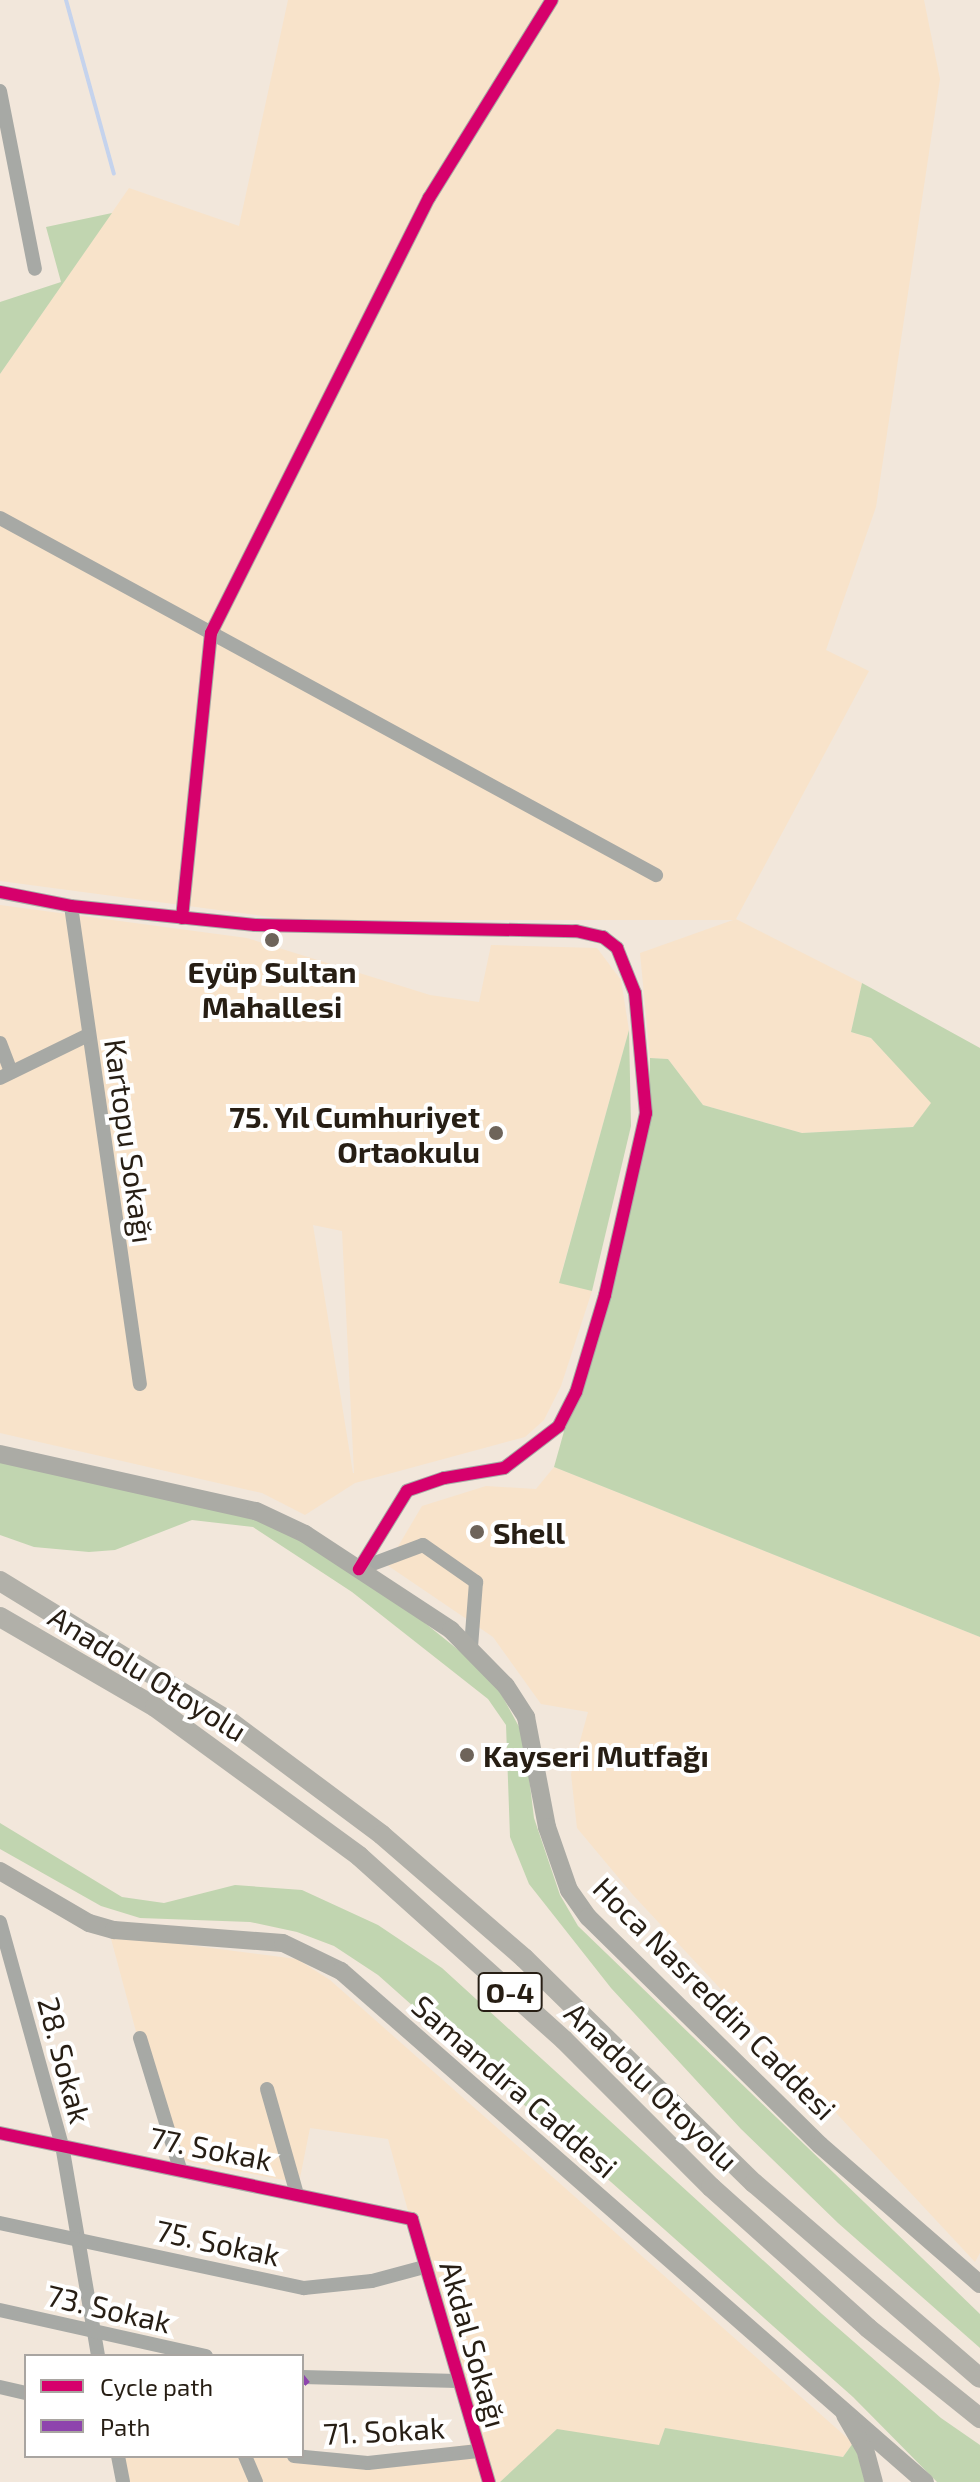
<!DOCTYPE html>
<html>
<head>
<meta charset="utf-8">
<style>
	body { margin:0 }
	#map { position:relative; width:980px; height:2482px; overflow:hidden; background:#f2e7db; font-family:"Exo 2",sans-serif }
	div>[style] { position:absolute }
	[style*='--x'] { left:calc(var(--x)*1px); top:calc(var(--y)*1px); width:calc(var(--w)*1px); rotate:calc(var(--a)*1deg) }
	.built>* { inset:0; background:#f8e3ca }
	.green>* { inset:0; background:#c1d5b0 }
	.stream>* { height:4px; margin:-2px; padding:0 2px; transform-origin:2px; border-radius:2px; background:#c5d3ed }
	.minor>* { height:14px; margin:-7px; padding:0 7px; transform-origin:7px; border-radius:7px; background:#a7a9a5 }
	.major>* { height:18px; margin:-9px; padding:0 9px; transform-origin:9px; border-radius:9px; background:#ababa5 }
	.highway>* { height:20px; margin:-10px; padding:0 10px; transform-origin:10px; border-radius:10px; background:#b1b0a9 }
	.quiet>* { height:10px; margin-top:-5px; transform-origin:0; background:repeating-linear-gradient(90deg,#8e44ad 0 20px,transparent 0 30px) }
	.cycleway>* { height:12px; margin:-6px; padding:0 6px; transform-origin:6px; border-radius:6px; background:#d6006c }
	.dots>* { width:22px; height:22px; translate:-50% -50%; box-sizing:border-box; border:4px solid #fff; border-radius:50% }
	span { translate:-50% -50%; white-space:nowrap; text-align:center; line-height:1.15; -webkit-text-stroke:8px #fff; paint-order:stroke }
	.shield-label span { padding:2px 6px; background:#fff; border:2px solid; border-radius:6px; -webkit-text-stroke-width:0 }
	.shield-label { font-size:28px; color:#271e14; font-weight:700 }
	.poi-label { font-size:30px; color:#271e14; font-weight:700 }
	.right { translate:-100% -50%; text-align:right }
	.left { translate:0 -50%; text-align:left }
	.street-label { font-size:30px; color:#271e14 }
	.legend { position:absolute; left:24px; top:2354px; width:280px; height:104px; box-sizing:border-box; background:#fff; border:2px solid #a9a5a1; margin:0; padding:10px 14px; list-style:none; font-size:24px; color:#271e14 }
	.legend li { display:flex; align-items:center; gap:16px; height:40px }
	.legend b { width:40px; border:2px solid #a9a5a1 }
</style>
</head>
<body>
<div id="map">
	<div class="built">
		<i style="clip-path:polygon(288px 0,924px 0,940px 79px,876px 507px,826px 650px,869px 671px,736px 919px,862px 983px,851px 1032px,871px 1038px,932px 1103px,913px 1127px,802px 1133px,703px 1105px,668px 1059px,650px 1058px,640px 953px,733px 920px,293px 920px,0 881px,0 374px,129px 188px,239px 226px)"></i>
		<i style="clip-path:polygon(evenodd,0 905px,247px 938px,430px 995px,479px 1002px,491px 945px,597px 948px,621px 980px,629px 1030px,559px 1282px,592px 1291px,561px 1386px,544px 1420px,525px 1437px,355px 1483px,305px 1515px,262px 1493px,0 1433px,0 905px,313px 1225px,342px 1231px,354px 1473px,353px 1473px,313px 1225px)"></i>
		<i style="clip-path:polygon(554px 1467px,980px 1637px,980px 2253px,975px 2262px,633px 1895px,577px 1828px,571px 1774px,588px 1712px,541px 1704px,493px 1637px,387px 1565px,422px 1506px,486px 1486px,536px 1489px)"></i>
		<i style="clip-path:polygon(110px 1935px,297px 1959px,330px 1980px,853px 2443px,843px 2457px,665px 2428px,659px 2446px,557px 2430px,500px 2482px,128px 2482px,122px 2456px,366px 2458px,473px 2444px,388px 2139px,310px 2128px,299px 2183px,170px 2158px)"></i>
	</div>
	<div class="green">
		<i style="clip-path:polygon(112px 213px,0 374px,0 302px,61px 282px,46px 227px)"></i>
		<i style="clip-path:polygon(862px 983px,980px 1048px,980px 1637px,554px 1467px,648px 1132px,650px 1058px,668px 1059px,703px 1105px,802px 1133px,913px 1127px,931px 1103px,871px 1038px,851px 1032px)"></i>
		<i style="clip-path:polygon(629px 1030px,631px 1126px,592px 1291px,559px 1283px)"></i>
		<i style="clip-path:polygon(0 1461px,252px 1516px,299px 1539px,415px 1615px,492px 1677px,524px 1736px,534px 1818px,560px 1895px,578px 1926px,980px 2314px,980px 2348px,838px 2223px,741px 2129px,611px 1988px,529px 1884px,510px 1837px,506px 1725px,488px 1699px,352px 1592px,253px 1527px,192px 1520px,115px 1550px,89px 1552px,34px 1547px,0 1535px)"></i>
		<i style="clip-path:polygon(0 1823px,122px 1897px,164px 1903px,235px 1885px,302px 1890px,378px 1925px,442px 1968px,822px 2314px,941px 2418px,980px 2445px,980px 2482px,937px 2482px,853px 2397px,378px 1975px,334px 1946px,297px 1932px,250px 1922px,140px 1918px,101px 1906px,0 1849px)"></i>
		<i style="clip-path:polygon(665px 2428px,843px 2457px,853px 2443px,868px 2482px,500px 2482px,557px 2429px,659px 2445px)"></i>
	</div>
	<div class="stream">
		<i style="--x:66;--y:0;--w:180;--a:74.6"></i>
	</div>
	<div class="minor">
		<i style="--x:0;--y:91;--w:181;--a:78.9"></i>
		<i style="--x:0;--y:518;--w:747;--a:28.56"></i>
		<i style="--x:0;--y:892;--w:72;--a:11.2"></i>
		<i style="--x:71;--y:906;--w:185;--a:5.9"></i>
		<i style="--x:255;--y:925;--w:321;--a:1.1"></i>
		<i style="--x:576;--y:931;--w:28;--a:13"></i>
		<i style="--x:603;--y:937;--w:18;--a:38"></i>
		<i style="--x:617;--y:948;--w:48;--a:68.2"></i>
		<i style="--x:635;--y:993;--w:121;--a:84.8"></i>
		<i style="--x:646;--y:1113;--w:187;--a:102.7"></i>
		<i style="--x:605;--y:1295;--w:101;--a:106.6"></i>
		<i style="--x:576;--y:1392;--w:38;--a:117"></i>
		<i style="--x:559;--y:1426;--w:69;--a:142.6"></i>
		<i style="--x:504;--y:1468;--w:61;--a:170.5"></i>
		<i style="--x:444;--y:1478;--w:39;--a:161"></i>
		<i style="--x:407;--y:1491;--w:92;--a:121.6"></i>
		<i style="--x:71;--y:906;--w:483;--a:81.8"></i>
		<i style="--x:182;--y:918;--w:286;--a:-84.2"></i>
		<i style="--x:211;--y:633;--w:487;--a:-63.4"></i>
		<i style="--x:429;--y:198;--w:233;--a:-58.2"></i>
		<i style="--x:0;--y:1043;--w:31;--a:69"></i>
		<i style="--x:0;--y:1078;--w:98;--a:-26"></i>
		<i style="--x:359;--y:1569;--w:68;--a:-20.6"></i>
		<i style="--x:423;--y:1545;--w:65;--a:34.9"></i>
		<i style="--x:476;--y:1582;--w:65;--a:94.4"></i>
		<i style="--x:0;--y:1922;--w:231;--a:74.5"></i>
		<i style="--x:62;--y:2145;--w:214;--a:80.3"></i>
		<i style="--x:140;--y:2038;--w:137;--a:73"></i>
		<i style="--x:267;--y:2089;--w:106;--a:74.1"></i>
		<i style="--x:0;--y:2133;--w:421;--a:11.8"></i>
		<i style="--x:412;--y:2219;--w:274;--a:73.7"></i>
		<i style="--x:0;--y:2223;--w:311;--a:12.1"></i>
		<i style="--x:304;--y:2288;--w:68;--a:-5.9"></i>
		<i style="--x:372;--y:2281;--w:54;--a:-15.1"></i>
		<i style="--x:0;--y:2310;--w:211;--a:12.6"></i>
		<i style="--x:302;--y:2377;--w:156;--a:1.5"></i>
		<i style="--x:0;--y:2387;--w:27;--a:13"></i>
		<i style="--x:118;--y:2456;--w:26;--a:79"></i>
		<i style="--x:245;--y:2456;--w:28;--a:67"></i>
		<i style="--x:294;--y:2456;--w:74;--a:5.4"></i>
		<i style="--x:368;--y:2463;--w:111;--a:-6.2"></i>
	</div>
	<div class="major">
		<i style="--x:0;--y:1454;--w:262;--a:12.6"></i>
		<i style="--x:256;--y:1511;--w:54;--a:25.1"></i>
		<i style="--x:305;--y:1534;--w:175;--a:33.3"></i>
		<i style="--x:451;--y:1630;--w:78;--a:45.5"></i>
		<i style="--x:506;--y:1686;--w:37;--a:57"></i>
		<i style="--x:526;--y:1717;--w:112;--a:79.2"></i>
		<i style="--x:547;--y:1827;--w:67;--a:70.8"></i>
		<i style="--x:569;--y:1890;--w:33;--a:55"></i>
		<i style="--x:588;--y:1917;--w:325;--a:44.5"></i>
		<i style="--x:820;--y:2145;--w:212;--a:41"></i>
		<i style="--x:0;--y:1871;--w:103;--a:30.3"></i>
		<i style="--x:89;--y:1923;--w:26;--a:16"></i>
		<i style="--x:114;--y:1930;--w:169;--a:4.4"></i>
		<i style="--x:283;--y:1943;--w:64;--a:25.8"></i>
		<i style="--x:341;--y:1971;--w:776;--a:41.19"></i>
		<i style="--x:845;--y:2415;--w:39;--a:60"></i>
		<i style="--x:865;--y:2449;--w:34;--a:75"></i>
	</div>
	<div class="highway">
		<i style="--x:0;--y:1581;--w:272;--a:31.5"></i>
		<i style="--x:232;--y:1723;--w:187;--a:36.7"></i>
		<i style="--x:382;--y:1835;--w:188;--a:40.9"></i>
		<i style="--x:524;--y:1958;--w:322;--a:44.4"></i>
		<i style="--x:754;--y:2183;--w:298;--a:40.8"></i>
		<i style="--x:0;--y:1617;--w:179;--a:30.1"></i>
		<i style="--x:155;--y:1707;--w:253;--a:36.1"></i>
		<i style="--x:359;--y:1856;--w:275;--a:41.9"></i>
		<i style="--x:564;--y:2040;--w:208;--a:45"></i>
		<i style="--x:711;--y:2187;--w:211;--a:41.9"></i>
		<i style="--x:868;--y:2328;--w:144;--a:38.8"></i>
	</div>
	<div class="quiet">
		<i style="--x:302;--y:2382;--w:6;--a:-39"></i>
	</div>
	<div class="cycleway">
		<i style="--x:0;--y:892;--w:72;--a:11.2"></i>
		<i style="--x:71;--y:906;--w:185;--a:5.9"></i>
		<i style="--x:255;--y:925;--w:321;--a:1.1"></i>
		<i style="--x:576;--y:931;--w:28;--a:13"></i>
		<i style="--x:603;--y:937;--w:18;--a:38"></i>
		<i style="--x:617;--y:948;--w:48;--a:68.2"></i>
		<i style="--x:635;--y:993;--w:121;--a:84.8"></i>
		<i style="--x:646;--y:1113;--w:187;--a:102.7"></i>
		<i style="--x:605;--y:1295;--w:101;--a:106.6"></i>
		<i style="--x:576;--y:1392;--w:38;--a:117"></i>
		<i style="--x:559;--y:1426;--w:69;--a:142.6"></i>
		<i style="--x:504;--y:1468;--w:61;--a:170.5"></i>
		<i style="--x:444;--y:1478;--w:39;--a:161"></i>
		<i style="--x:407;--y:1491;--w:92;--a:121.6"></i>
		<i style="--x:182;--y:918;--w:286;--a:-84.2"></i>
		<i style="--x:211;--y:633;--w:487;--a:-63.4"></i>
		<i style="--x:429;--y:198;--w:233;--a:-58.2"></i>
		<i style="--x:0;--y:2133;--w:421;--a:11.8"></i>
		<i style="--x:412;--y:2219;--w:274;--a:73.7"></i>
	</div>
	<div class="dots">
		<i style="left:272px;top:940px;background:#6e645a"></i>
		<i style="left:496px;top:1133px;background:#6e645a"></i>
		<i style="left:477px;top:1532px;background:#6e645a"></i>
		<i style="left:467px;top:1755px;background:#6e645a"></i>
	</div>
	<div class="shield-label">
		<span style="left:510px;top:1992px">O-4</span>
	</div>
	<div class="poi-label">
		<span style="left:272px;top:988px">Eyüp Sultan<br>Mahallesi</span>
		<span class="right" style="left:480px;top:1133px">75. Yıl Cumhuriyet<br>Ortaokulu</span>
		<span class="left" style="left:493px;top:1532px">Shell</span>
		<span class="left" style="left:483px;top:1755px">Kayseri Mutfağı</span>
	</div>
	<div class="street-label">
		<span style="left:130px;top:1141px;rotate:82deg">Kartopu Sokağı</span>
		<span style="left:148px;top:1673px;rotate:32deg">Anadolu Otoyolu</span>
		<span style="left:715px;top:1998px;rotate:45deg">Hoca Nasreddin Caddesi</span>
		<span style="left:65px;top:2060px;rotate:75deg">28. Sokak</span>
		<span style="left:515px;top:2086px;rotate:41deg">Samandıra Caddesi</span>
		<span style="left:652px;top:2086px;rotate:44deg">Anadolu Otoyolu</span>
		<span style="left:211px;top:2148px;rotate:11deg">77. Sokak</span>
		<span style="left:218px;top:2242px;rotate:12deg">75. Sokak</span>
		<span style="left:109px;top:2308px;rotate:13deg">73. Sokak</span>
		<span style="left:474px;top:2344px;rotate:74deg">Akdal Sokağı</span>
		<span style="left:384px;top:2430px;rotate:-3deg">71. Sokak</span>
	</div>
	<ul class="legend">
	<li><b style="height:10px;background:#d6006c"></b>Cycle path</li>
	<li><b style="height:10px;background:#8e44ad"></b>Path</li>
	</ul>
</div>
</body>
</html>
